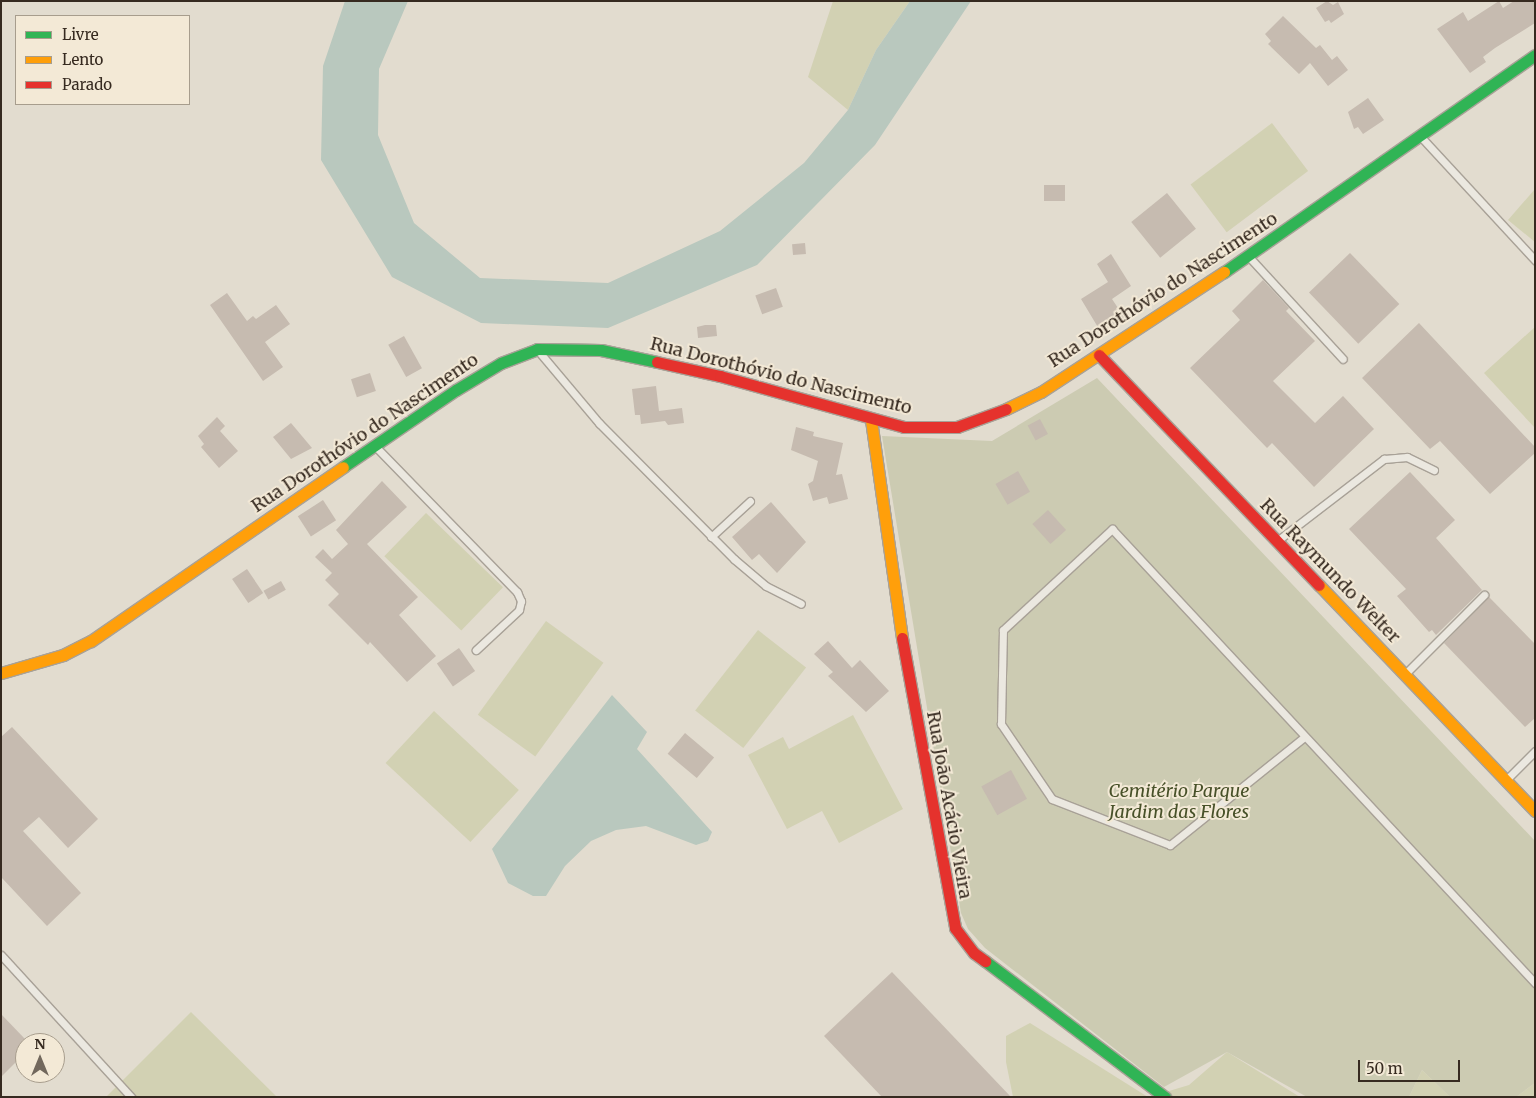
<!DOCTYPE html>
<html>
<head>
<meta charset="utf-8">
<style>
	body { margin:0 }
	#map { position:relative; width:1536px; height:1098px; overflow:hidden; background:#e2dccf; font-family:Merriweather,serif }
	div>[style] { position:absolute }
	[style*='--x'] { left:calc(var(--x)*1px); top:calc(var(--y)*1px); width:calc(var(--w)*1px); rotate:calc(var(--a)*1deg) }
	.green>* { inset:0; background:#d2d1b3; transform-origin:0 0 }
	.cemetery>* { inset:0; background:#cccbb2 }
	.water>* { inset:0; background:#b9c8be }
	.building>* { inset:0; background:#c6bbb0; transform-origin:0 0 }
	.roads { filter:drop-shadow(1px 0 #a8a197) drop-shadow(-1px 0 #a8a197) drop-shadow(0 1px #a8a197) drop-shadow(0 -1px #a8a197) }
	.lane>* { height:7px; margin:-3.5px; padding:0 3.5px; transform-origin:3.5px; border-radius:3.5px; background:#ebe8e0 }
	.fast>* { height:11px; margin:-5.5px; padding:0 5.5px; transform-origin:5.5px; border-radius:5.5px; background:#30b455 }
	.slow>* { height:11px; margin:-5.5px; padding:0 5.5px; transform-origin:5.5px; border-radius:5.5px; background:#ff9f0a }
	.jam>* { height:11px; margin:-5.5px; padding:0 5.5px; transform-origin:5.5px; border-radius:5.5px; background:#e5322d }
	span { translate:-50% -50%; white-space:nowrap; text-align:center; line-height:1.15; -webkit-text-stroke:4px #f3e9d6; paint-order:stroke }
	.street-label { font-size:18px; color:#362a20 }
	.park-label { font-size:18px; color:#485129; font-style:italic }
	.frame { position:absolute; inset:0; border:2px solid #362a20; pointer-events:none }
	.legend { position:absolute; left:15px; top:15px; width:175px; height:90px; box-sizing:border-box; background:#f3e9d6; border:1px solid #a79d8d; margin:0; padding:6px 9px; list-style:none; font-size:15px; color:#362a20 }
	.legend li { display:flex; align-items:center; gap:10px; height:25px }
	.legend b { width:25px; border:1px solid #a79d8d }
	.north { position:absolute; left:15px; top:1033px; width:50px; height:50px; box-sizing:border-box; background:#f3e9d6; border:1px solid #a79d8d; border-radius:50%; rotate:0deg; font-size:14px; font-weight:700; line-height:20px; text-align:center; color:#362a20 }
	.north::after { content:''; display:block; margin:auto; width:18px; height:22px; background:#72685d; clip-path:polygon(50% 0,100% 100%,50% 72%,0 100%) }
	.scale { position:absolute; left:1358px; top:1060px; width:102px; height:22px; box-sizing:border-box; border:2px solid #362a20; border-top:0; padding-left:6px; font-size:15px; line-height:18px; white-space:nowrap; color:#362a20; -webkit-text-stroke:4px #f3e9d6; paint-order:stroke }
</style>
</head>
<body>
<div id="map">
	<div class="green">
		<i style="clip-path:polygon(833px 1px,910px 1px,876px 50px,848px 110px,808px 77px)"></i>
		<i style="left:1272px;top:123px;width:60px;height:102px;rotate:53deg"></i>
		<i style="clip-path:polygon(1535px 189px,1535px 242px,1508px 220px)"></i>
		<i style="clip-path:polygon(1535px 327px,1535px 428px,1484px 373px)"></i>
		<i style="left:426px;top:513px;width:107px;height:60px;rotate:44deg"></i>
		<i style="left:546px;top:621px;width:71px;height:116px;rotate:36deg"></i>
		<i style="left:758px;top:630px;width:61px;height:102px;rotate:38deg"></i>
		<i style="left:434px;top:711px;width:116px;height:71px;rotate:43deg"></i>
		<i style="clip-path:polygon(853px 715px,903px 809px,839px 843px,822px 811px,787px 829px,748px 755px,783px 737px,789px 749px)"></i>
		<i style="clip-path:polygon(191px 1012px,277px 1097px,106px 1097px)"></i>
		<i style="clip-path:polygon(1030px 1023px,1148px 1097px,1013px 1097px,1006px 1062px,1006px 1036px)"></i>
		<i style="clip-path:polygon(1227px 1052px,1300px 1097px,1149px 1097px,1189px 1085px)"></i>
		<i style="clip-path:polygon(1422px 1070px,1450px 1097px,1409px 1097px)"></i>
		<i style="clip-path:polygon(1535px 1083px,1535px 1097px,1516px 1097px)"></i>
	</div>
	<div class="cemetery">
		<i style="clip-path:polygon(1097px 378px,1535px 841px,1535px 1083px,1516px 1097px,1450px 1097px,1422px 1070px,1409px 1097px,1307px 1097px,1227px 1052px,1164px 1087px,985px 948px,968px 929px,961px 913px,882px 436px,992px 441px)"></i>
	</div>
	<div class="water">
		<i style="clip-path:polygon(345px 1px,408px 1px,379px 69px,378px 135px,414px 223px,480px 278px,608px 283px,720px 231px,804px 163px,848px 110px,876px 50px,910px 1px,971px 1px,875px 145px,757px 265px,608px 328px,481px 323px,392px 277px,321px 160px,323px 66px)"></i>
		<i style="clip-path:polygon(612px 695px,647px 732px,637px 749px,712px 832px,708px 841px,696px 845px,646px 826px,616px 830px,591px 841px,565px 866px,546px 896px,533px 896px,508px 883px,492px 849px)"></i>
	</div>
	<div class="building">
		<i style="clip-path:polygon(1327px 1px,1333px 5px,1338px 2px,1344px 14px,1331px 23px,1329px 20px,1325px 22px,1316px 8px)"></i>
		<i style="clip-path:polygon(1499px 1px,1503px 8px,1514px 1px,1535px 1px,1535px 23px,1495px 48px,1483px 57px,1486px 62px,1470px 73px,1437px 29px,1463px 12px,1468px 21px)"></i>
		<i style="clip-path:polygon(1283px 16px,1316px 48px,1320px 45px,1332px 60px,1337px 56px,1348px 70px,1328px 86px,1310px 63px,1299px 74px,1268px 44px,1271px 41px,1265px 34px)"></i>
		<i style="clip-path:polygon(1368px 98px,1384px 120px,1363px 134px,1358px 127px,1354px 129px,1348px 112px)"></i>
		<i style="left:1065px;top:185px;width:16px;height:21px;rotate:90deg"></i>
		<i style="left:1167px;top:193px;width:46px;height:46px;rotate:51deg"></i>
		<i style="left:805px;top:243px;width:11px;height:13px;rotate:85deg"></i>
		<i style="left:1350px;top:253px;width:71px;height:57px;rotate:46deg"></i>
		<i style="clip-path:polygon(1111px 254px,1131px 286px,1112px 299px,1126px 320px,1102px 334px,1081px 299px,1108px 282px,1097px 264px)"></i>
		<i style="clip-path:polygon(1263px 280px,1289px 308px,1286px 311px,1315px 341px,1273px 381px,1315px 423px,1343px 396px,1374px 429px,1314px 487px,1272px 443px,1267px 448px,1190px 368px,1240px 320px,1232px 311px)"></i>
		<i style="left:776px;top:288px;width:20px;height:22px;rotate:70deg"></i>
		<i style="clip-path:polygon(227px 293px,247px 321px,253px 316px,256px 319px,276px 305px,290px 324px,265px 342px,283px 367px,263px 381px,210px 305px)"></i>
		<i style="clip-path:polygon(1419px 323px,1535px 447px,1535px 453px,1490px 494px,1440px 441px,1430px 449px,1362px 378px)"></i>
		<i style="clip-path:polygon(705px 325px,716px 325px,717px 336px,698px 338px,697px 327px)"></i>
		<i style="left:404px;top:336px;width:37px;height:18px;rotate:61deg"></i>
		<i style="left:370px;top:373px;width:19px;height:20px;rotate:72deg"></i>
		<i style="clip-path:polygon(656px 386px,659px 411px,682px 408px,684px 423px,668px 425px,665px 421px,641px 424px,640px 415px,635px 415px,632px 389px)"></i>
		<i style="clip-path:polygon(217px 417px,225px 426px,220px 431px,238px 451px,219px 468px,201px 447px,204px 444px,198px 436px)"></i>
		<i style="left:1040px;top:419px;width:17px;height:14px;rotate:62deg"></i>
		<i style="clip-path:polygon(291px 423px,312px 448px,291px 459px,273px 437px)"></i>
		<i style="clip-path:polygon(796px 427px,814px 432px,813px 436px,843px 443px,836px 475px,842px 474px,848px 499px,829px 504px,827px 497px,813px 501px,808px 484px,813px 481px,818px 461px,791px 450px)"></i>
		<i style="left:1018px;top:471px;width:24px;height:26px;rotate:60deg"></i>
		<i style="clip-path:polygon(1410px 472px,1455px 520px,1436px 538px,1482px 590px,1436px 635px,1432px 630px,1429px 632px,1397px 596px,1406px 589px,1349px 529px)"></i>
		<i style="clip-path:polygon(382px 481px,407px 507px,367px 544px,418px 597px,399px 615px,436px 656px,407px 682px,370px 642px,368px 645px,328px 605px,339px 594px,325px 580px,332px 573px,315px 557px,323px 549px,332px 559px,348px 544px,336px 530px)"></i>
		<i style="left:323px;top:500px;width:24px;height:30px;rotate:57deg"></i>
		<i style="clip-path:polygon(771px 502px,806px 542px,777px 573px,759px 554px,752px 560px,732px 537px)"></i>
		<i style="left:1048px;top:510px;width:27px;height:21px;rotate:48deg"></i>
		<i style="left:247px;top:569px;width:29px;height:18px;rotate:56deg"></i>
		<i style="left:281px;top:581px;width:10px;height:20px;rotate:61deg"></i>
		<i style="clip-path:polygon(1489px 597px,1535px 644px,1535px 718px,1525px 727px,1444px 643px)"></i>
		<i style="clip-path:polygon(828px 641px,852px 668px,860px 660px,889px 691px,866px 712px,828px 676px,833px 672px,814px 654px)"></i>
		<i style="left:459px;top:648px;width:28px;height:27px;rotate:55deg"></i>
		<i style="clip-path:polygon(12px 727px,98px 819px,68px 848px,39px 817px,23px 831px,81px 893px,47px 926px,1px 877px,1px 737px)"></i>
		<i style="left:685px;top:733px;width:38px;height:27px;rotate:40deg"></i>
		<i style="left:1011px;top:770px;width:33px;height:34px;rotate:61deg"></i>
		<i style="clip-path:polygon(892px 972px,1011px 1097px,882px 1097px,824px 1036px)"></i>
		<i style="clip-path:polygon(1px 1014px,25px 1039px,25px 1053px,1px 1077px)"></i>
	</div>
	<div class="roads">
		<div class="lane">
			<i style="--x:1421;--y:137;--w:168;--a:47.2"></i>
			<i style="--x:1250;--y:258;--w:137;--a:47.4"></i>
			<i style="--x:540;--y:353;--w:92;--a:49.9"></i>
			<i style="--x:599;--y:423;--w:192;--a:45.2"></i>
			<i style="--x:734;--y:559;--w:42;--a:40.2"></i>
			<i style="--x:766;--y:586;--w:39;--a:27"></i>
			<i style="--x:375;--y:446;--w:204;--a:45.8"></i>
			<i style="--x:517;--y:592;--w:10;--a:66"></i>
			<i style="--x:521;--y:601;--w:9;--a:103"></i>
			<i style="--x:519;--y:610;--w:59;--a:137.1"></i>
			<i style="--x:711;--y:537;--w:53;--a:-42.7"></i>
			<i style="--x:1277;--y:541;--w:135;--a:-37.5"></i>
			<i style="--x:1384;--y:459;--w:23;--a:-5"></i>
			<i style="--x:1407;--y:457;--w:30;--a:26"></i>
			<i style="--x:1405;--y:674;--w:112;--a:-45"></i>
			<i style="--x:1303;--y:738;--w:171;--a:141.2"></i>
			<i style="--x:1170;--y:845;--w:127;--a:-158.7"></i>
			<i style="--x:1052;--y:799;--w:91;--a:-124.2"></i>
			<i style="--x:1001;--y:724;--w:94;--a:-88.8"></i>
			<i style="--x:1003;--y:630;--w:149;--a:-42.8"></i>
			<i style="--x:1112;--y:529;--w:621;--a:47.02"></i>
			<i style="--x:1506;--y:780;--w:41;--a:-45"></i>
			<i style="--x:1;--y:955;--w:193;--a:47.5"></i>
		</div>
		<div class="fast">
			<i style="--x:1224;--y:272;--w:379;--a:-34.9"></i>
			<i style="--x:343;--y:467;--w:137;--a:-34.3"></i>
			<i style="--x:456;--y:390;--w:52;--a:-31"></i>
			<i style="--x:501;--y:363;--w:39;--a:-21"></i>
			<i style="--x:537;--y:349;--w:64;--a:0.9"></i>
			<i style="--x:601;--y:350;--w:57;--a:12.1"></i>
			<i style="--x:985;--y:961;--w:226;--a:37.1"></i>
		</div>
		<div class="slow">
			<i style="--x:1006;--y:409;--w:39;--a:-26"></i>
			<i style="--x:1041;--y:392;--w:219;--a:-33.3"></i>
			<i style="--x:871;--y:420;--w:220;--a:81.9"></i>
			<i style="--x:1319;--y:585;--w:313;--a:46.3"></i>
			<i style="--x:1;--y:673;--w:65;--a:-16.2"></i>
			<i style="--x:63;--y:655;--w:31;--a:-27"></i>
			<i style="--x:91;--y:641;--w:306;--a:-34.6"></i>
		</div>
		<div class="jam">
			<i style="--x:1099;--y:355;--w:318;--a:46.3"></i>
			<i style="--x:657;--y:362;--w:65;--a:12.5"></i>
			<i style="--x:720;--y:376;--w:191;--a:15.5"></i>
			<i style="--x:904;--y:427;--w:53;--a:0"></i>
			<i style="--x:957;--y:427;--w:52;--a:-20.2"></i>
			<i style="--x:902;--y:638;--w:295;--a:79.6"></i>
			<i style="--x:955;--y:928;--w:31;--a:53"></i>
			<i style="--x:974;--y:953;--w:14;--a:36"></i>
		</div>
	</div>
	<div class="street-label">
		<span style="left:1163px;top:290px;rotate:-33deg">Rua Dorothóvio do Nascimento</span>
		<span style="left:781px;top:376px;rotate:14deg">Rua Dorothóvio do Nascimento</span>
		<span style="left:365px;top:433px;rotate:-34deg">Rua Dorothóvio do Nascimento</span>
		<span style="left:1330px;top:571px;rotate:46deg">Rua Raymundo Welter</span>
		<span style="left:949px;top:805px;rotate:80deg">Rua João Acácio Vieira</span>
	</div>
	<div class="park-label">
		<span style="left:1179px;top:802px">Cemitério Parque<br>Jardim das Flores</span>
	</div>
	<div class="frame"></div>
	<ul class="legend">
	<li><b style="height:6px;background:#30b455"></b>Livre</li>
	<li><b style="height:6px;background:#ff9f0a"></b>Lento</li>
	<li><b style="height:6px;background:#e5322d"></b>Parado</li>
	</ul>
	<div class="north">N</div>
	<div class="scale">50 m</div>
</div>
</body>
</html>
